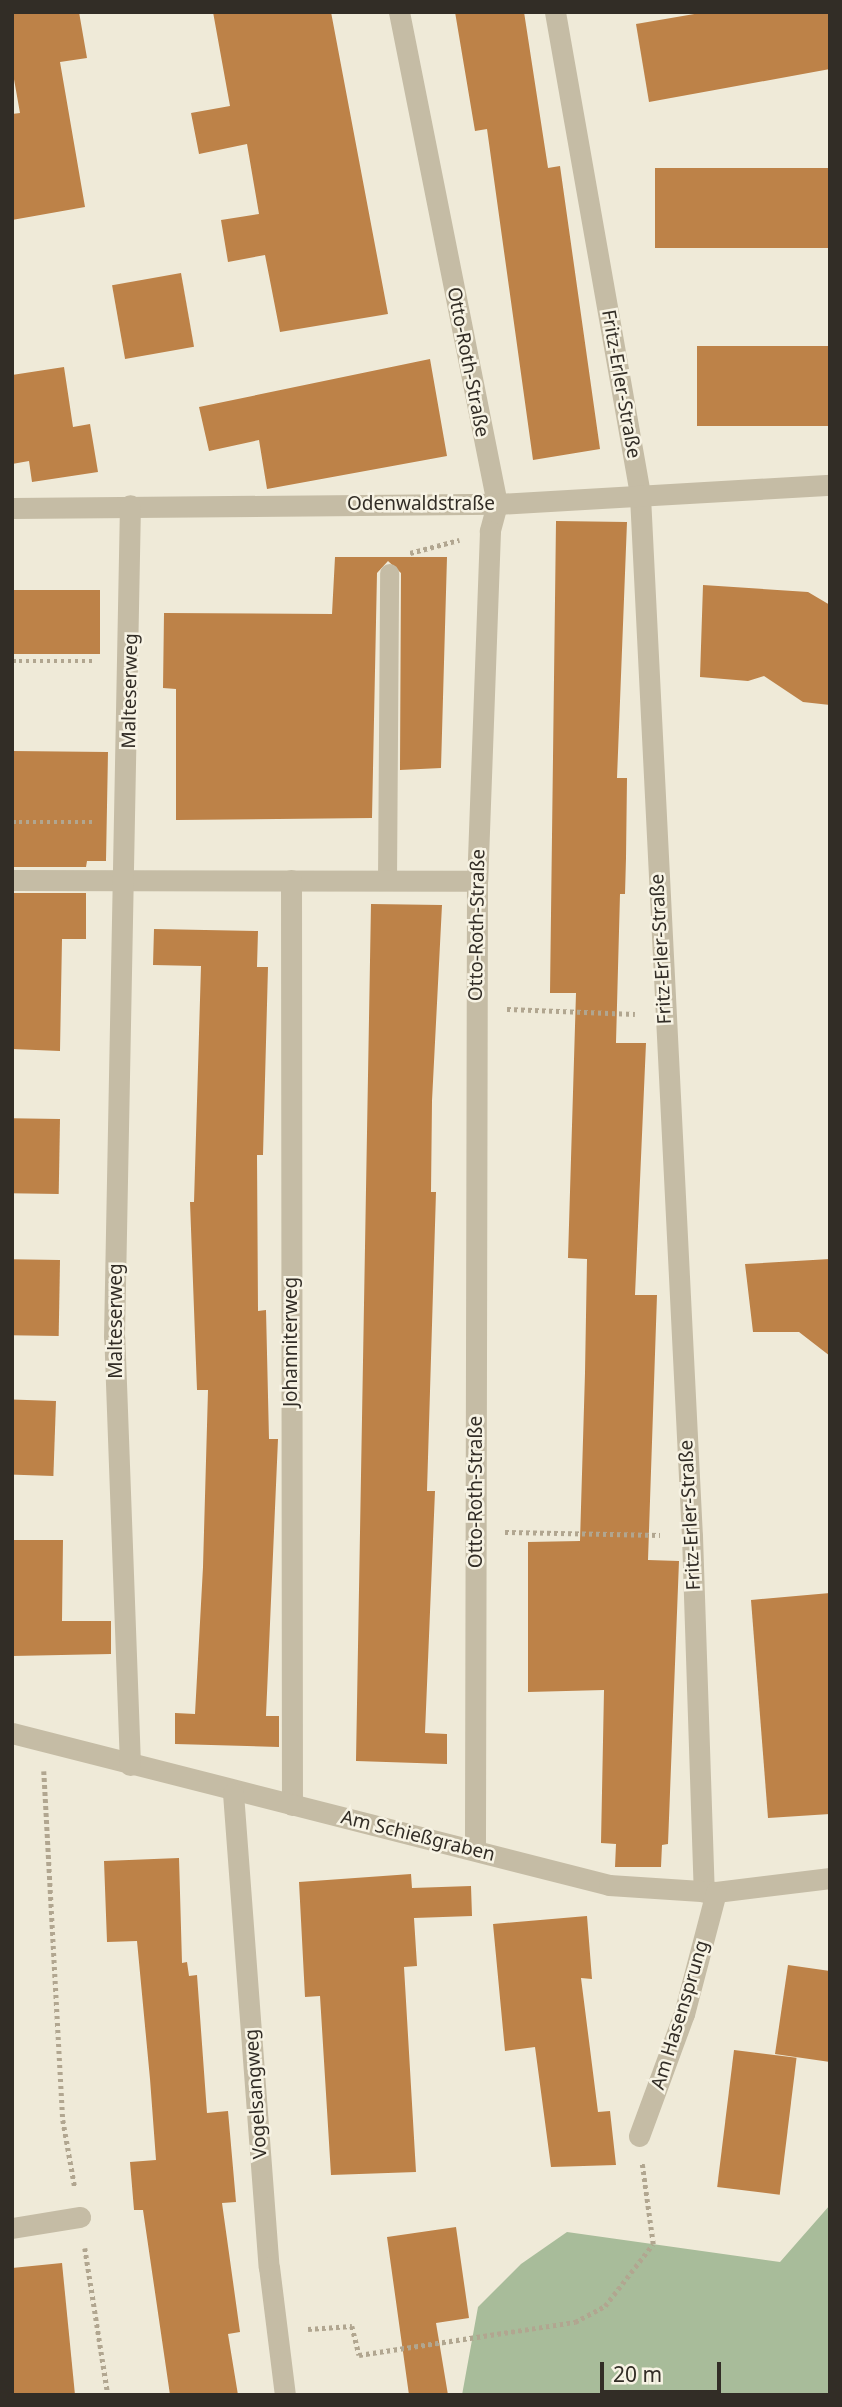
<!DOCTYPE html>
<html>
<head>
<meta charset="utf-8">
<style>
	body { margin:0 }
	#map { position:relative; width:842px; height:2407px; overflow:hidden; background:#efead8; font-family:"Noto Sans",sans-serif }
	div>[style] { position:absolute }
	[style*='--x'] { left:calc(var(--x)*1px); top:calc(var(--y)*1px); width:calc(var(--w)*1px); rotate:calc(var(--a)*1deg) }
	.green>* { inset:0; background:#a8bc9a }
	.building>* { inset:0; background:#bd8248; transform-origin:0 0 }
	.path>* { height:4.5px; margin-top:-2.25px; transform-origin:0; background:repeating-linear-gradient(90deg,#b1a690 0 3.5px,transparent 0 7px) }
	.lane>* { height:19px; margin:-9.5px; padding:0 9.5px; transform-origin:9.5px; border-radius:9.5px; background:#c5bca5 }
	.street>* { height:21px; margin:-10.5px; padding:0 10.5px; transform-origin:10.5px; border-radius:10.5px; background:#c5bca5 }
	span { translate:-50% -50%; white-space:nowrap; text-align:center; line-height:1.15; -webkit-text-stroke:5px #f7f3e4; paint-order:stroke }
	.street-label { font-size:19px; color:#322d26 }
	.frame { position:absolute; inset:0; border:14px solid #322d26; pointer-events:none }
	.scale { position:absolute; left:600px; top:2362px; width:121px; height:32px; box-sizing:border-box; border:4px solid #322d26; border-top:0; padding-left:9px; font-size:21px; line-height:24px; white-space:nowrap; color:#322d26; -webkit-text-stroke:5px #f7f3e4; paint-order:stroke }
</style>
</head>
<body>
<div id="map">
	<div class="green">
		<i style="clip-path:polygon(830px 2205px,830px 2395px,462px 2395px,478px 2307px,521px 2264px,567px 2232px,780px 2262px)"></i>
	</div>
	<div class="building">
		<i style="clip-path:polygon(12px 12px,79px 12px,87px 58px,60px 62px,85px 207px,12px 220px,12px 114px,20px 113px,12px 68px)"></i>
		<i style="clip-path:polygon(213px 12px,331px 12px,388px 314px,280px 332px,265px 255px,228px 262px,221px 220px,259px 214px,247px 144px,199px 154px,191px 113px,230px 106px)"></i>
		<i style="clip-path:polygon(455px 12px,524px 12px,548px 168px,560px 166px,600px 449px,533px 460px,487px 129px,475px 131px)"></i>
		<i style="clip-path:polygon(706px 12px,830px 12px,830px 69px,649px 102px,636px 24px)"></i>
		<i style="left:830px;top:168px;width:80px;height:175px;rotate:90deg"></i>
		<i style="left:181px;top:273px;width:75px;height:70px;rotate:80deg"></i>
		<i style="left:830px;top:346px;width:80px;height:133px;rotate:90deg"></i>
		<i style="clip-path:polygon(430px 359px,447px 456px,267px 489px,259px 440px,209px 451px,199px 407px)"></i>
		<i style="clip-path:polygon(64px 367px,73px 427px,90px 424px,98px 472px,32px 482px,29px 461px,12px 464px,12px 375px)"></i>
		<i style="clip-path:polygon(556px 521px,627px 522px,617px 778px,627px 778px,626px 858px,625px 894px,620px 894px,616px 1043px,646px 1043px,635px 1295px,657px 1295px,648px 1560px,679px 1561px,668px 1844px,662px 1845px,661px 1867px,615px 1867px,616px 1844px,601px 1843px,604px 1690px,528px 1692px,528px 1542px,580px 1541px,585px 1373px,587px 1259px,568px 1258px,576px 993px,550px 993px)"></i>
		<i style="clip-path:polygon(335px 557px,447px 557px,441px 768px,400px 770px,401px 573px,388px 561px,377px 573px,372px 818px,176px 820px,176px 689px,163px 688px,164px 613px,332px 614px)"></i>
		<i style="clip-path:polygon(703px 585px,808px 592px,830px 605px,830px 705px,803px 702px,764px 676px,748px 681px,700px 677px)"></i>
		<i style="left:12px;top:590px;width:88px;height:64px"></i>
		<i style="clip-path:polygon(12px 751px,108px 752px,106px 861px,87px 861px,86px 867px,12px 867px)"></i>
		<i style="clip-path:polygon(12px 893px,86px 893px,86px 939px,62px 939px,60px 1051px,12px 1049px)"></i>
		<i style="clip-path:polygon(371px 904px,442px 905px,432px 1101px,431px 1192px,436px 1192px,427px 1491px,435px 1491px,425px 1733px,447px 1734px,447px 1764px,356px 1761px)"></i>
		<i style="clip-path:polygon(154px 929px,258px 931px,257px 967px,268px 967px,263px 1155px,257px 1155px,258px 1311px,266px 1310px,269px 1439px,278px 1439px,266px 1716px,279px 1716px,279px 1747px,175px 1744px,175px 1713px,195px 1714px,203px 1567px,208px 1390px,197px 1390px,190px 1202px,194px 1202px,201px 966px,153px 965px)"></i>
		<i style="left:60px;top:1119px;width:75px;height:48px;rotate:91deg"></i>
		<i style="clip-path:polygon(830px 1259px,830px 1356px,799px 1332px,753px 1332px,745px 1264px)"></i>
		<i style="left:60px;top:1260px;width:76px;height:48px;rotate:91deg"></i>
		<i style="left:56px;top:1401px;width:75px;height:44px;rotate:92deg"></i>
		<i style="clip-path:polygon(12px 1540px,63px 1540px,62px 1621px,111px 1621px,111px 1654px,12px 1656px)"></i>
		<i style="clip-path:polygon(830px 1593px,830px 1814px,768px 1818px,751px 1600px)"></i>
		<i style="clip-path:polygon(179px 1858px,182px 1963px,187px 1962px,189px 1976px,197px 1975px,207px 2113px,228px 2111px,236px 2202px,222px 2203px,240px 2332px,228px 2334px,238px 2395px,170px 2395px,143px 2210px,134px 2210px,130px 2162px,156px 2160px,150px 2079px,137px 1941px,107px 1942px,104px 1861px)"></i>
		<i style="clip-path:polygon(411px 1874px,412px 1888px,471px 1886px,472px 1916px,414px 1918px,417px 1966px,404px 1967px,416px 2172px,331px 2175px,320px 1996px,305px 1997px,299px 1882px)"></i>
		<i style="clip-path:polygon(587px 1916px,592px 1979px,581px 1978px,598px 2112px,610px 2111px,616px 2165px,551px 2167px,535px 2047px,505px 2051px,493px 1924px)"></i>
		<i style="clip-path:polygon(788px 1965px,830px 1971px,830px 2062px,775px 2054px)"></i>
		<i style="left:734px;top:2050px;width:63px;height:138px;rotate:7deg"></i>
		<i style="clip-path:polygon(456px 2227px,469px 2318px,436px 2323px,448px 2395px,409px 2395px,387px 2237px)"></i>
		<i style="clip-path:polygon(62px 2263px,75px 2395px,12px 2395px,12px 2268px)"></i>
	</div>
	<div class="path">
		<i style="--x:410;--y:553;--w:51;--a:-14.9"></i>
		<i style="--x:12;--y:661;--w:83;--a:0"></i>
		<i style="--x:12;--y:822;--w:82;--a:0"></i>
		<i style="--x:507;--y:1009;--w:128;--a:2.2"></i>
		<i style="--x:505;--y:1532;--w:155;--a:1.1"></i>
		<i style="--x:44;--y:1771;--w:350;--a:86.9"></i>
		<i style="--x:63;--y:2120;--w:69;--a:80"></i>
		<i style="--x:85;--y:2248;--w:149;--a:81.1"></i>
		<i style="--x:308;--y:2329;--w:44;--a:-3.9"></i>
		<i style="--x:352;--y:2326;--w:30;--a:76"></i>
		<i style="--x:359;--y:2355;--w:219;--a:-8.7"></i>
		<i style="--x:575;--y:2322;--w:34;--a:-28"></i>
		<i style="--x:605;--y:2306;--w:78;--a:-52.3"></i>
		<i style="--x:653;--y:2244;--w:81;--a:-97.8"></i>
	</div>
	<div class="lane">
		<i style="--x:387;--y:880;--w:307;--a:-89.6"></i>
	</div>
	<div class="street">
		<i style="--x:399;--y:12;--w:502;--a:78.73"></i>
		<i style="--x:497;--y:504;--w:28;--a:105"></i>
		<i style="--x:490;--y:531;--w:350;--a:92.1"></i>
		<i style="--x:477;--y:881;--w:968;--a:90.12"></i>
		<i style="--x:555;--y:12;--w:491;--a:80"></i>
		<i style="--x:640;--y:496;--w:1041;--a:87.14"></i>
		<i style="--x:692;--y:1536;--w:356;--a:88.1"></i>
		<i style="--x:12;--y:508;--w:485;--a:-0.5"></i>
		<i style="--x:497;--y:504;--w:334;--a:-3.3"></i>
		<i style="--x:12;--y:880;--w:465;--a:0.1"></i>
		<i style="--x:291;--y:880;--w:925;--a:89.94"></i>
		<i style="--x:12;--y:1733;--w:616;--a:14.28"></i>
		<i style="--x:609;--y:1885;--w:107;--a:3.7"></i>
		<i style="--x:716;--y:1892;--w:115;--a:-7"></i>
		<i style="--x:130;--y:1765;--w:428;--a:-92.1"></i>
		<i style="--x:114;--y:1337;--w:832;--a:-88.9"></i>
		<i style="--x:233;--y:1793;--w:475;--a:85.7"></i>
		<i style="--x:269;--y:2267;--w:129;--a:82.9"></i>
		<i style="--x:639;--y:2136;--w:130;--a:-69.8"></i>
		<i style="--x:684;--y:2014;--w:126;--a:-75.3"></i>
		<i style="--x:12;--y:2228;--w:69;--a:-9.2"></i>
	</div>
	<div class="street-label">
		<span style="left:468px;top:362px;rotate:79deg">Otto-Roth-Straße</span>
		<span style="left:621px;top:384px;rotate:80deg">Fritz-Erler-Straße</span>
		<span style="left:421px;top:504px">Odenwaldstraße</span>
		<span style="left:130px;top:691px;rotate:-89deg">Malteserweg</span>
		<span style="left:477px;top:925px;rotate:-89deg">Otto-Roth-Straße</span>
		<span style="left:661px;top:949px;rotate:-93deg">Fritz-Erler-Straße</span>
		<span style="left:116px;top:1321px;rotate:-90deg">Malteserweg</span>
		<span style="left:291px;top:1342px;rotate:-90deg">Johanniterweg</span>
		<span style="left:476px;top:1492px;rotate:-90deg">Otto-Roth-Straße</span>
		<span style="left:690px;top:1515px;rotate:-93deg">Fritz-Erler-Straße</span>
		<span style="left:418px;top:1836px;rotate:14deg">Am Schießgraben</span>
		<span style="left:680px;top:2015px;rotate:-73deg">Am Hasensprung</span>
		<span style="left:256px;top:2094px;rotate:-94deg">Vogelsangweg</span>
	</div>
	<div class="frame"></div>
	<div class="scale">20 m</div>
</div>
</body>
</html>
